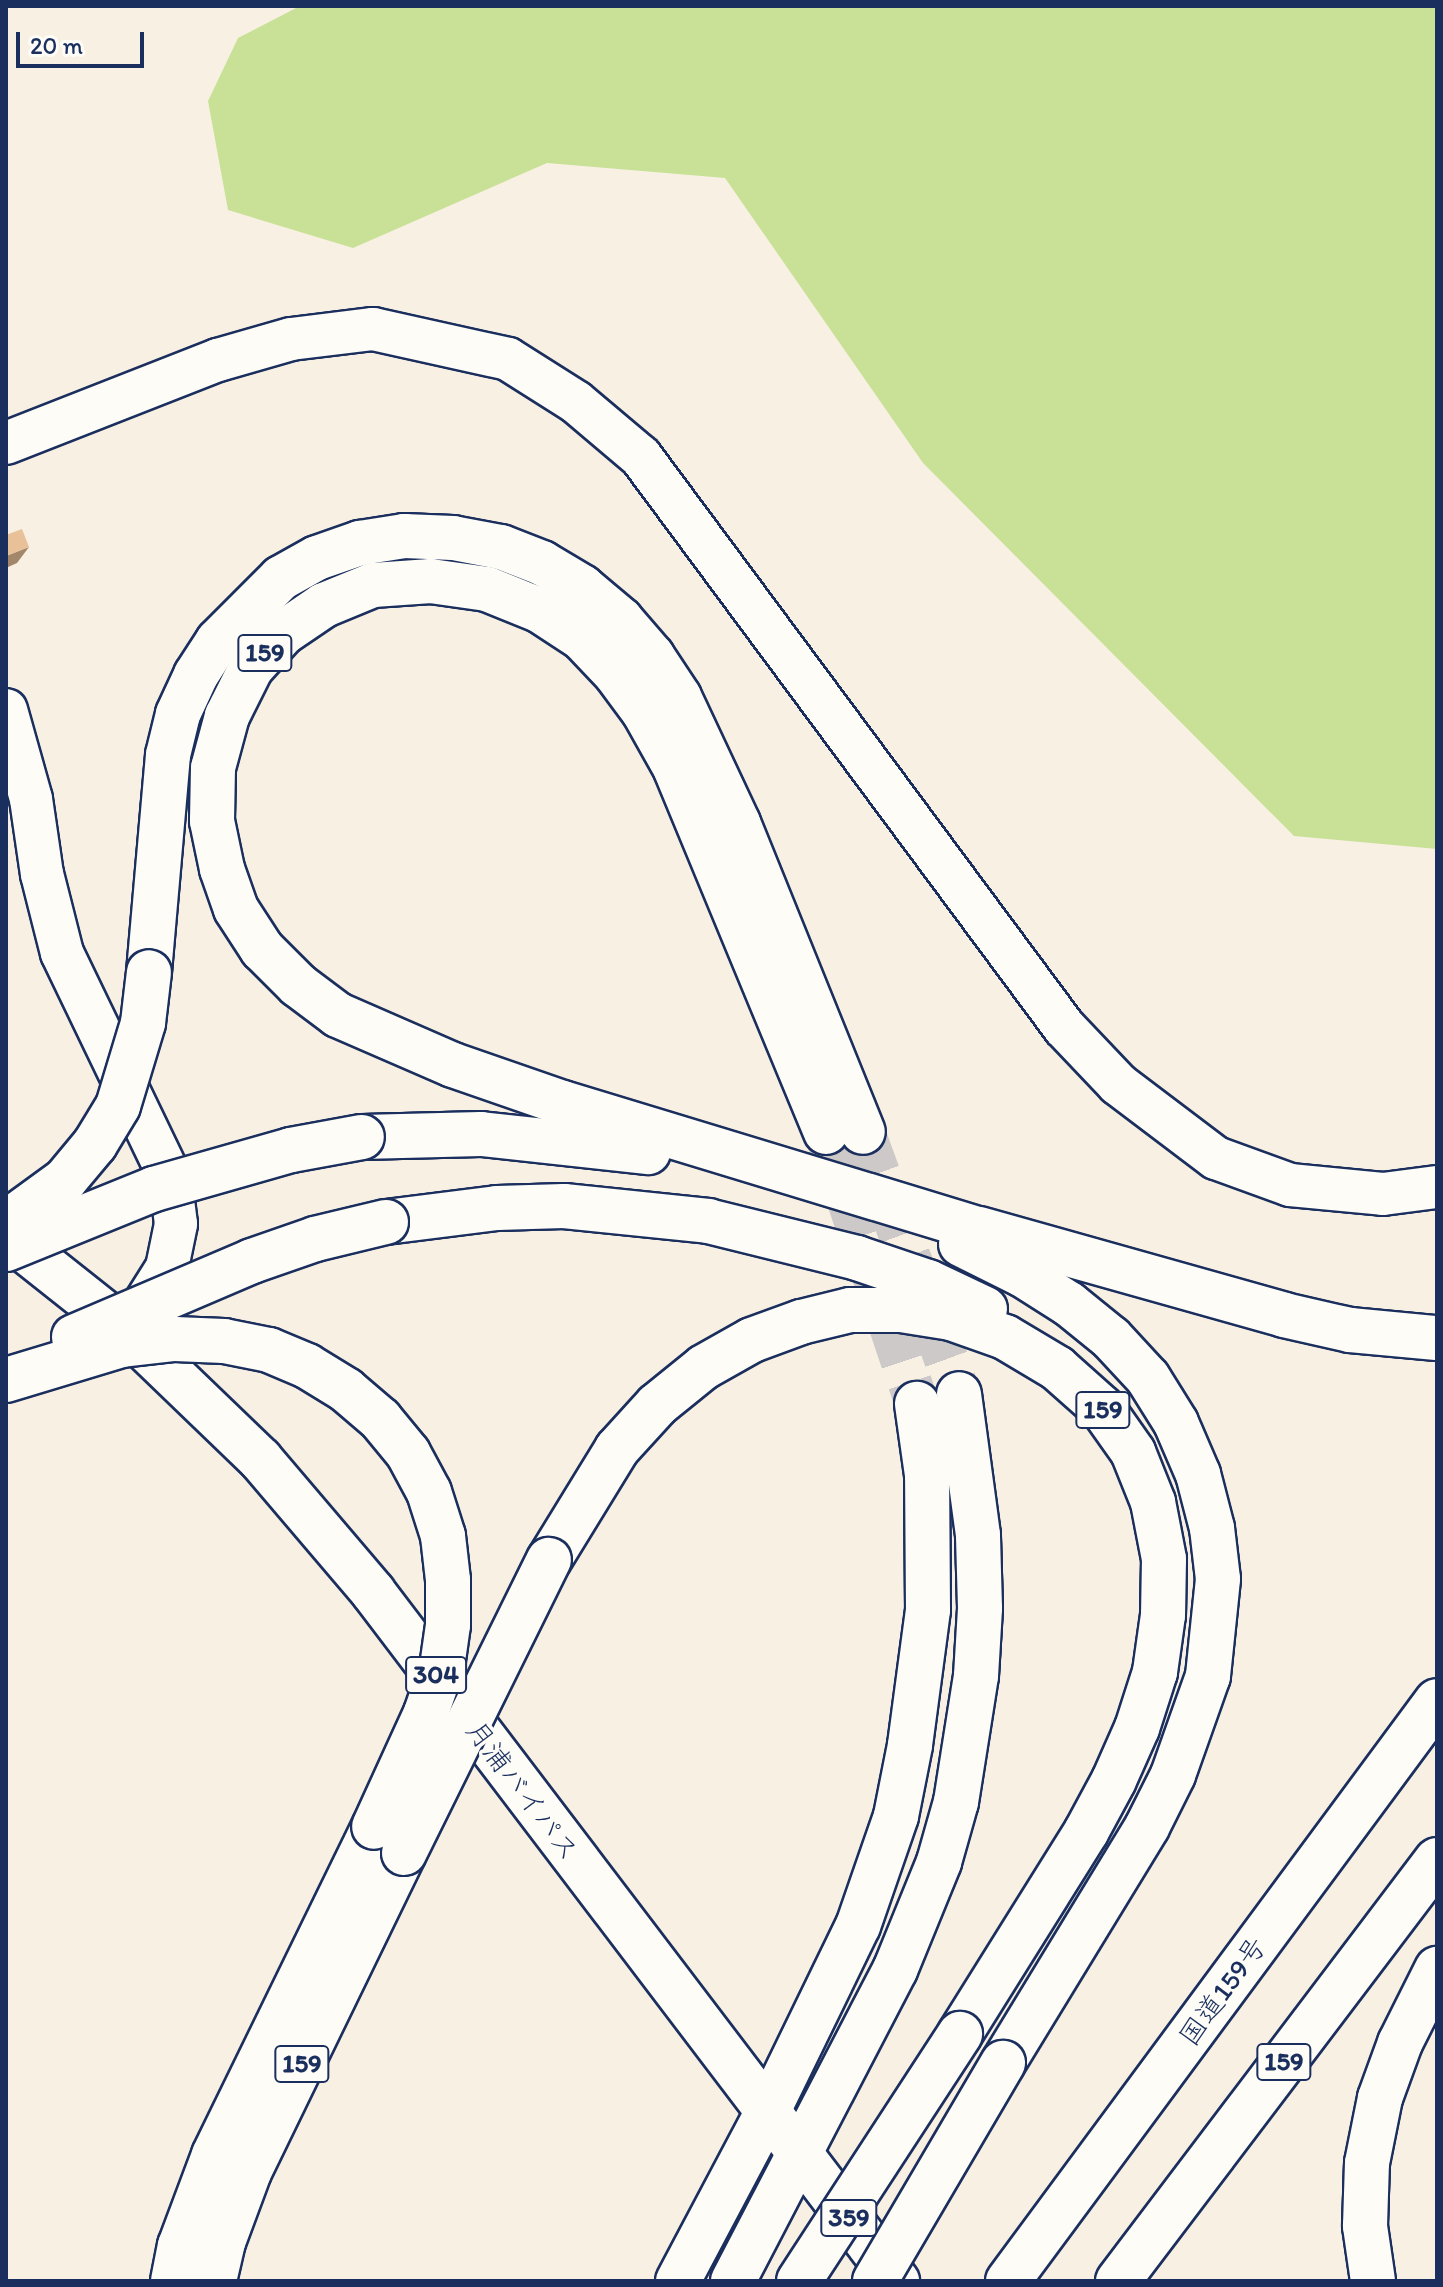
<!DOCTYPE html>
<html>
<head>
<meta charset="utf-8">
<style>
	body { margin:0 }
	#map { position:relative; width:1443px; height:2287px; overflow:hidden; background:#f9f0e4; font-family:Itim,"Klee One",sans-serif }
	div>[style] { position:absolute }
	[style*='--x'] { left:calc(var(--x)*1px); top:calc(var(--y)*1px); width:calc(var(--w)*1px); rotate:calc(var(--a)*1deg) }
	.green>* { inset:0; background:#c8e197 }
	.highway-tunnel>* { height:44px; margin-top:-22px; transform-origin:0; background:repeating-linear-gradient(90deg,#cdc9c9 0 44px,transparent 0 66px) }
	.roads { filter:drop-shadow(2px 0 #1b2f5e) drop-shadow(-2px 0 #1b2f5e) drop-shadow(0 2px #1b2f5e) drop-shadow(0 -2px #1b2f5e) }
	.minor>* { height:42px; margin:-21px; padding:0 21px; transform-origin:21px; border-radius:21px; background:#fdfcf7 }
	.highway>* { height:44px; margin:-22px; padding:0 22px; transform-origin:22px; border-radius:22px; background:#fdfcf7 }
	.bridges { filter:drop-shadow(2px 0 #1b2f5e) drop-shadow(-2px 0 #1b2f5e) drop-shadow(0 2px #1b2f5e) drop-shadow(0 -2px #1b2f5e) }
	.highway-bridge>* { height:44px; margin:-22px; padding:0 22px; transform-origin:22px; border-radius:22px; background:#fdfcf7 }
	.shaded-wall>* { inset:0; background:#a2876a }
	.building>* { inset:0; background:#e8c198 }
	span { translate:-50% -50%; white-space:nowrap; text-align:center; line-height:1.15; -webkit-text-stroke:7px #fdfcf7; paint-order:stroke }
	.shield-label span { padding:2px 6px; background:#fdfcf7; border:2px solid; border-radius:6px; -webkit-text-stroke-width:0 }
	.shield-label { font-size:26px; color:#1b2f5e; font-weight:700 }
	.street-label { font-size:28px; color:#1b2f5e }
	.frame { position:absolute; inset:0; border:8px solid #1b2f5e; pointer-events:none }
	.scale { position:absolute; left:16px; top:32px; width:128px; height:36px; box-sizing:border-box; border:4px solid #1b2f5e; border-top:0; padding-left:10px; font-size:24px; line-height:28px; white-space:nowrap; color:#1b2f5e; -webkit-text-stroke:6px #fdfcf7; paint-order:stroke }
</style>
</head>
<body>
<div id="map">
	<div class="green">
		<i style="clip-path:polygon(300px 6px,1437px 6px,1437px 849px,1294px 836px,923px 463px,725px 178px,547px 163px,353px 248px,228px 210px,208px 101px,238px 38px)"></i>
	</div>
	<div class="highway-tunnel">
		<i style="--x:826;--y:1132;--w:287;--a:71.5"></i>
		<i style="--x:863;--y:1132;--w:279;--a:69.9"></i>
	</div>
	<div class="roads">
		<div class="minor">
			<i style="--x:6;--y:443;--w:228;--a:-21.4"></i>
			<i style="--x:218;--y:360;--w:76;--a:-16"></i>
			<i style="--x:291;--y:339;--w:83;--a:-7"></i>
			<i style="--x:373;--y:329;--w:138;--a:12.5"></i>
			<i style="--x:508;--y:359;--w:80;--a:32.3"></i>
			<i style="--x:576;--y:402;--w:85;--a:40.2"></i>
			<i style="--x:641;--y:457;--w:710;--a:53.42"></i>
			<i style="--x:1064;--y:1027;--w:79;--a:46.5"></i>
			<i style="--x:1118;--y:1084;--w:123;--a:37.1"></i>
			<i style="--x:1216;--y:1158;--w:79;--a:20"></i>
			<i style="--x:1290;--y:1185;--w:93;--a:5.5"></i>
			<i style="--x:1383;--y:1194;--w:54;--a:-7.4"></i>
			<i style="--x:6;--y:710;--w:92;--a:74.3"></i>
			<i style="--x:31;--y:799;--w:76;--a:81.7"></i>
			<i style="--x:42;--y:874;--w:81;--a:75.8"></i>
			<i style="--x:62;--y:953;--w:249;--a:64.3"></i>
			<i style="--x:170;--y:1177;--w:47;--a:82.7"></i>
			<i style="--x:176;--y:1224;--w:45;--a:101.6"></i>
			<i style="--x:167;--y:1268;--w:64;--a:122.2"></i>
		</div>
		<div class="highway">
			<i style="--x:149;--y:972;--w:218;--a:-85"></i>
			<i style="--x:168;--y:755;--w:42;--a:-76.3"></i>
			<i style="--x:178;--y:714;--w:43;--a:-65.2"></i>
			<i style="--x:196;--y:675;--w:40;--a:-57.1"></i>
			<i style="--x:218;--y:641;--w:89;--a:-45"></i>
			<i style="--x:281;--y:578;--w:41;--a:-29.1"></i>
			<i style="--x:317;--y:558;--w:46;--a:-19.2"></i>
			<i style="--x:360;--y:543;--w:45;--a:-9"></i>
			<i style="--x:404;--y:536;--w:49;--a:2.3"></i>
			<i style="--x:453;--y:538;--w:49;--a:10.6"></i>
			<i style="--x:501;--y:547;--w:44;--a:21.3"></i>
			<i style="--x:542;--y:563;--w:47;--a:31"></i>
			<i style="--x:582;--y:587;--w:51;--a:40.2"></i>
			<i style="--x:621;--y:620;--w:48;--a:49.3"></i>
			<i style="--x:652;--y:656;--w:49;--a:56.6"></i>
			<i style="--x:679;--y:697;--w:139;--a:64.9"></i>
			<i style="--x:738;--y:823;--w:333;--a:68"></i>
			<i style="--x:826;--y:1132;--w:393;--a:-112.5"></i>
			<i style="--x:676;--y:769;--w:65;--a:-119.3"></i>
			<i style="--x:644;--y:712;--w:47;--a:-126.4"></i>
			<i style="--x:616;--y:674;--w:50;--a:-133.4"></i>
			<i style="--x:582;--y:638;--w:51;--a:-146.9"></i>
			<i style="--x:539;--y:610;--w:56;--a:-158"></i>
			<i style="--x:487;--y:589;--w:57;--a:-171.9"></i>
			<i style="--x:431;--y:581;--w:58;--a:176.1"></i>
			<i style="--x:373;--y:585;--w:53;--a:157.8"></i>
			<i style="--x:324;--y:605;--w:50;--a:145.7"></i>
			<i style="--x:283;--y:633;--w:47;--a:132.4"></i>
			<i style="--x:251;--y:668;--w:54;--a:116.6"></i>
			<i style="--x:227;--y:716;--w:54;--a:105.1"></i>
			<i style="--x:213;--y:768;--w:53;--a:91.1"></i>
			<i style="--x:212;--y:821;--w:49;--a:78.2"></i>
			<i style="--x:222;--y:869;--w:42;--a:70.7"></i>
			<i style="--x:236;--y:909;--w:48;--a:57"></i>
			<i style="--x:262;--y:949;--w:51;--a:45"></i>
			<i style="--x:298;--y:985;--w:50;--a:36.9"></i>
			<i style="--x:338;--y:1015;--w:125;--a:23.5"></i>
			<i style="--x:453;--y:1065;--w:116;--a:19.1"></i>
			<i style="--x:563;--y:1103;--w:435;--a:16.9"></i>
			<i style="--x:979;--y:1229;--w:317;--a:15.7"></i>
			<i style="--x:1284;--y:1315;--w:68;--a:12.8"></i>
			<i style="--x:1350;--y:1330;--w:87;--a:5.3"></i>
			<i style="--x:362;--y:1137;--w:119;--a:-1.4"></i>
			<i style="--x:481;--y:1134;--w:168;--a:6.2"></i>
			<i style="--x:386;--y:1222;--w:112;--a:-7.2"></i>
			<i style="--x:497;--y:1208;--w:67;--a:-1.7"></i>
			<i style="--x:564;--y:1206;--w:145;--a:5.9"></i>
			<i style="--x:708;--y:1221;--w:154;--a:13.9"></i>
			<i style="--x:857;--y:1258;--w:75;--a:18.7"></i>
			<i style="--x:928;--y:1282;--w:63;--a:25.3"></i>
			<i style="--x:6;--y:1235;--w:154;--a:38.4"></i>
			<i style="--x:127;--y:1331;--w:185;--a:43.9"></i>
			<i style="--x:260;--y:1459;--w:175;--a:49.6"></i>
			<i style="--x:373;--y:1592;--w:866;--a:52.75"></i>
			<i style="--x:961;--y:1244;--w:69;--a:26.6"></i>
			<i style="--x:1023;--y:1275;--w:54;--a:32.2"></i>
			<i style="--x:1069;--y:1304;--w:54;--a:39"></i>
			<i style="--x:1111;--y:1338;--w:54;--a:47.2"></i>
			<i style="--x:1148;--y:1378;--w:53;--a:58.1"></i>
			<i style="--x:1176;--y:1423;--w:56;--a:66.7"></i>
			<i style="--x:1198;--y:1474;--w:56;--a:75.5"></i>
			<i style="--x:1212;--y:1528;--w:51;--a:83.3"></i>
			<i style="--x:1218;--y:1579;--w:98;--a:95.9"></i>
			<i style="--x:1208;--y:1676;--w:105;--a:109.5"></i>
			<i style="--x:1173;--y:1775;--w:58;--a:116.6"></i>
			<i style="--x:1147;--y:1827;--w:276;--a:121.4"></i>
			<i style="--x:549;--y:1560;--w:130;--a:-58.5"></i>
			<i style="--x:617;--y:1449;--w:59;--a:-47.7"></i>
			<i style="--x:657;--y:1405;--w:60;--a:-39"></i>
			<i style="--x:704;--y:1367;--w:55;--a:-29.4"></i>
			<i style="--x:752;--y:1340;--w:52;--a:-20.2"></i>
			<i style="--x:801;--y:1322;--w:50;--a:-13.8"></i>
			<i style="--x:850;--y:1310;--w:51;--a:0"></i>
			<i style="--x:901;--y:1310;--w:51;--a:9.1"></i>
			<i style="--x:951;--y:1318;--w:57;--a:19.4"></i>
			<i style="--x:1005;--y:1337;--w:61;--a:30.8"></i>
			<i style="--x:1057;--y:1368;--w:60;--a:41.6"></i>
			<i style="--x:1102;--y:1408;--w:54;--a:54.8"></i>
			<i style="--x:1133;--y:1452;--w:54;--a:68.2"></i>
			<i style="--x:1153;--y:1502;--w:58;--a:79.1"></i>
			<i style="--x:1164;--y:1559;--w:56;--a:91"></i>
			<i style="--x:1163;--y:1615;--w:58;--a:98"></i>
			<i style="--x:1155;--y:1672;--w:59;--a:107.8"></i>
			<i style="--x:1137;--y:1728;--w:57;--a:113.9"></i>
			<i style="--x:1114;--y:1780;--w:59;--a:118.3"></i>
			<i style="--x:1086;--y:1832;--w:238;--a:122"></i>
			<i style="--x:173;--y:2281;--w:36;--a:-79"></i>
			<i style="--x:180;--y:2246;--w:97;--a:-69.5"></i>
			<i style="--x:214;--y:2155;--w:365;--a:-64"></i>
			<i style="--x:214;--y:2281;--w:40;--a:-77"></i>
			<i style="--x:223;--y:2242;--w:75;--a:-69.6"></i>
			<i style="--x:249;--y:2172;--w:355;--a:-64.1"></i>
			<i style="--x:678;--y:2281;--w:192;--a:-62.1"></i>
			<i style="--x:768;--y:2111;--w:206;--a:-64.1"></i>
			<i style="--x:858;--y:1926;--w:116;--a:-70.9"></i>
			<i style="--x:896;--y:1816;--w:72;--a:-78.8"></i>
			<i style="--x:910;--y:1745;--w:136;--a:-82.4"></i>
			<i style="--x:928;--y:1610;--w:135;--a:-90.4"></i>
			<i style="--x:927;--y:1475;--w:72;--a:-98"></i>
			<i style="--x:733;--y:2281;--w:351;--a:-62.5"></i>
			<i style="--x:895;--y:1970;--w:117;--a:-67.8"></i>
			<i style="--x:939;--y:1862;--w:62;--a:-74.2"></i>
			<i style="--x:956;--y:1802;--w:128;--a:-81"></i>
			<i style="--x:976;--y:1676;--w:68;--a:-86.6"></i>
			<i style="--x:980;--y:1608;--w:73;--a:-91.6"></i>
			<i style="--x:978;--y:1535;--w:142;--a:-97.7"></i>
			<i style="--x:1008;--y:2281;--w:721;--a:-53.51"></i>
			<i style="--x:1118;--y:2281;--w:528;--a:-52.85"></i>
			<i style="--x:1373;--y:2281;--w:56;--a:-98.3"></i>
			<i style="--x:1365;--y:2226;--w:63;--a:-88.2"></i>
			<i style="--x:1367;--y:2163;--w:66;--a:-78.7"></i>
			<i style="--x:1380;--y:2098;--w:59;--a:-70"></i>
			<i style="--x:1400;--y:2043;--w:83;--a:-63.4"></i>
		</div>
	</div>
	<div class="bridges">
		<div class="highway-bridge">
			<i style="--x:6;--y:1223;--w:73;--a:-36.1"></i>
			<i style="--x:65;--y:1180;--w:47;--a:-50.2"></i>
			<i style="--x:95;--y:1144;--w:44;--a:-58.8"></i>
			<i style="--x:118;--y:1106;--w:87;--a:-73.2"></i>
			<i style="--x:143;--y:1023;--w:51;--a:-83.3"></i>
			<i style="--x:6;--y:1249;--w:160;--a:-22.1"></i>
			<i style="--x:154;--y:1189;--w:142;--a:-15.9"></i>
			<i style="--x:291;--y:1150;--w:72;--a:-10.4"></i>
			<i style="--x:74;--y:1337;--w:194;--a:-23.1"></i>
			<i style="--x:252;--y:1261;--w:67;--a:-19.2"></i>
			<i style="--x:315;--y:1239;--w:73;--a:-13.5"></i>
			<i style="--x:6;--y:1380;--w:121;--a:-16.8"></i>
			<i style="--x:122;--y:1345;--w:53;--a:-6.5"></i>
			<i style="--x:175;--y:1339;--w:49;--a:2.3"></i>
			<i style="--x:224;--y:1341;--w:46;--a:11.3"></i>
			<i style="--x:269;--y:1350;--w:41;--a:22.8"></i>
			<i style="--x:307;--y:1366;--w:46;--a:31.6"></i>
			<i style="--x:346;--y:1390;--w:45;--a:40.5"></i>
			<i style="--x:380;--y:1419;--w:44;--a:50.5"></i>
			<i style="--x:408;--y:1453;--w:44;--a:61.7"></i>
			<i style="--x:429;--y:1492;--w:46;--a:72.3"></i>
			<i style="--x:443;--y:1536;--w:44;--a:83.5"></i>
			<i style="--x:448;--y:1580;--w:45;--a:90"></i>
			<i style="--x:448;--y:1625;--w:42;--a:98.1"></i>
			<i style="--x:442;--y:1667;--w:49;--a:109.2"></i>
			<i style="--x:426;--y:1713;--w:125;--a:114.5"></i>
			<i style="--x:404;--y:1853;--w:327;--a:-63.7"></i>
			<i style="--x:799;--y:2281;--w:295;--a:-56.9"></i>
			<i style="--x:875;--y:2281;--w:253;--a:-59.6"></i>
		</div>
	</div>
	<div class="shaded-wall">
		<i style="clip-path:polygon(29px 547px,17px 563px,6px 568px,6px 556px)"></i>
	</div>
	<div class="building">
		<i style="clip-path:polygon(22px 529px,29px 547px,6px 556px,6px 535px)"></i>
	</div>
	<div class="shield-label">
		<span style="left:265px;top:653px">159</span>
		<span style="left:1103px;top:1410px">159</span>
		<span style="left:436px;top:1675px">304</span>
		<span style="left:1284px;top:2062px">159</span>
		<span style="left:302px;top:2064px">159</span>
		<span style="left:849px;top:2218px">359</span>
	</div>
	<div class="street-label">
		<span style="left:523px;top:1790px;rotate:53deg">月浦バイパス</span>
		<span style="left:1222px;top:1991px;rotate:-54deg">国道159号</span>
	</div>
	<div class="frame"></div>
	<div class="scale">20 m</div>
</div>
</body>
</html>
